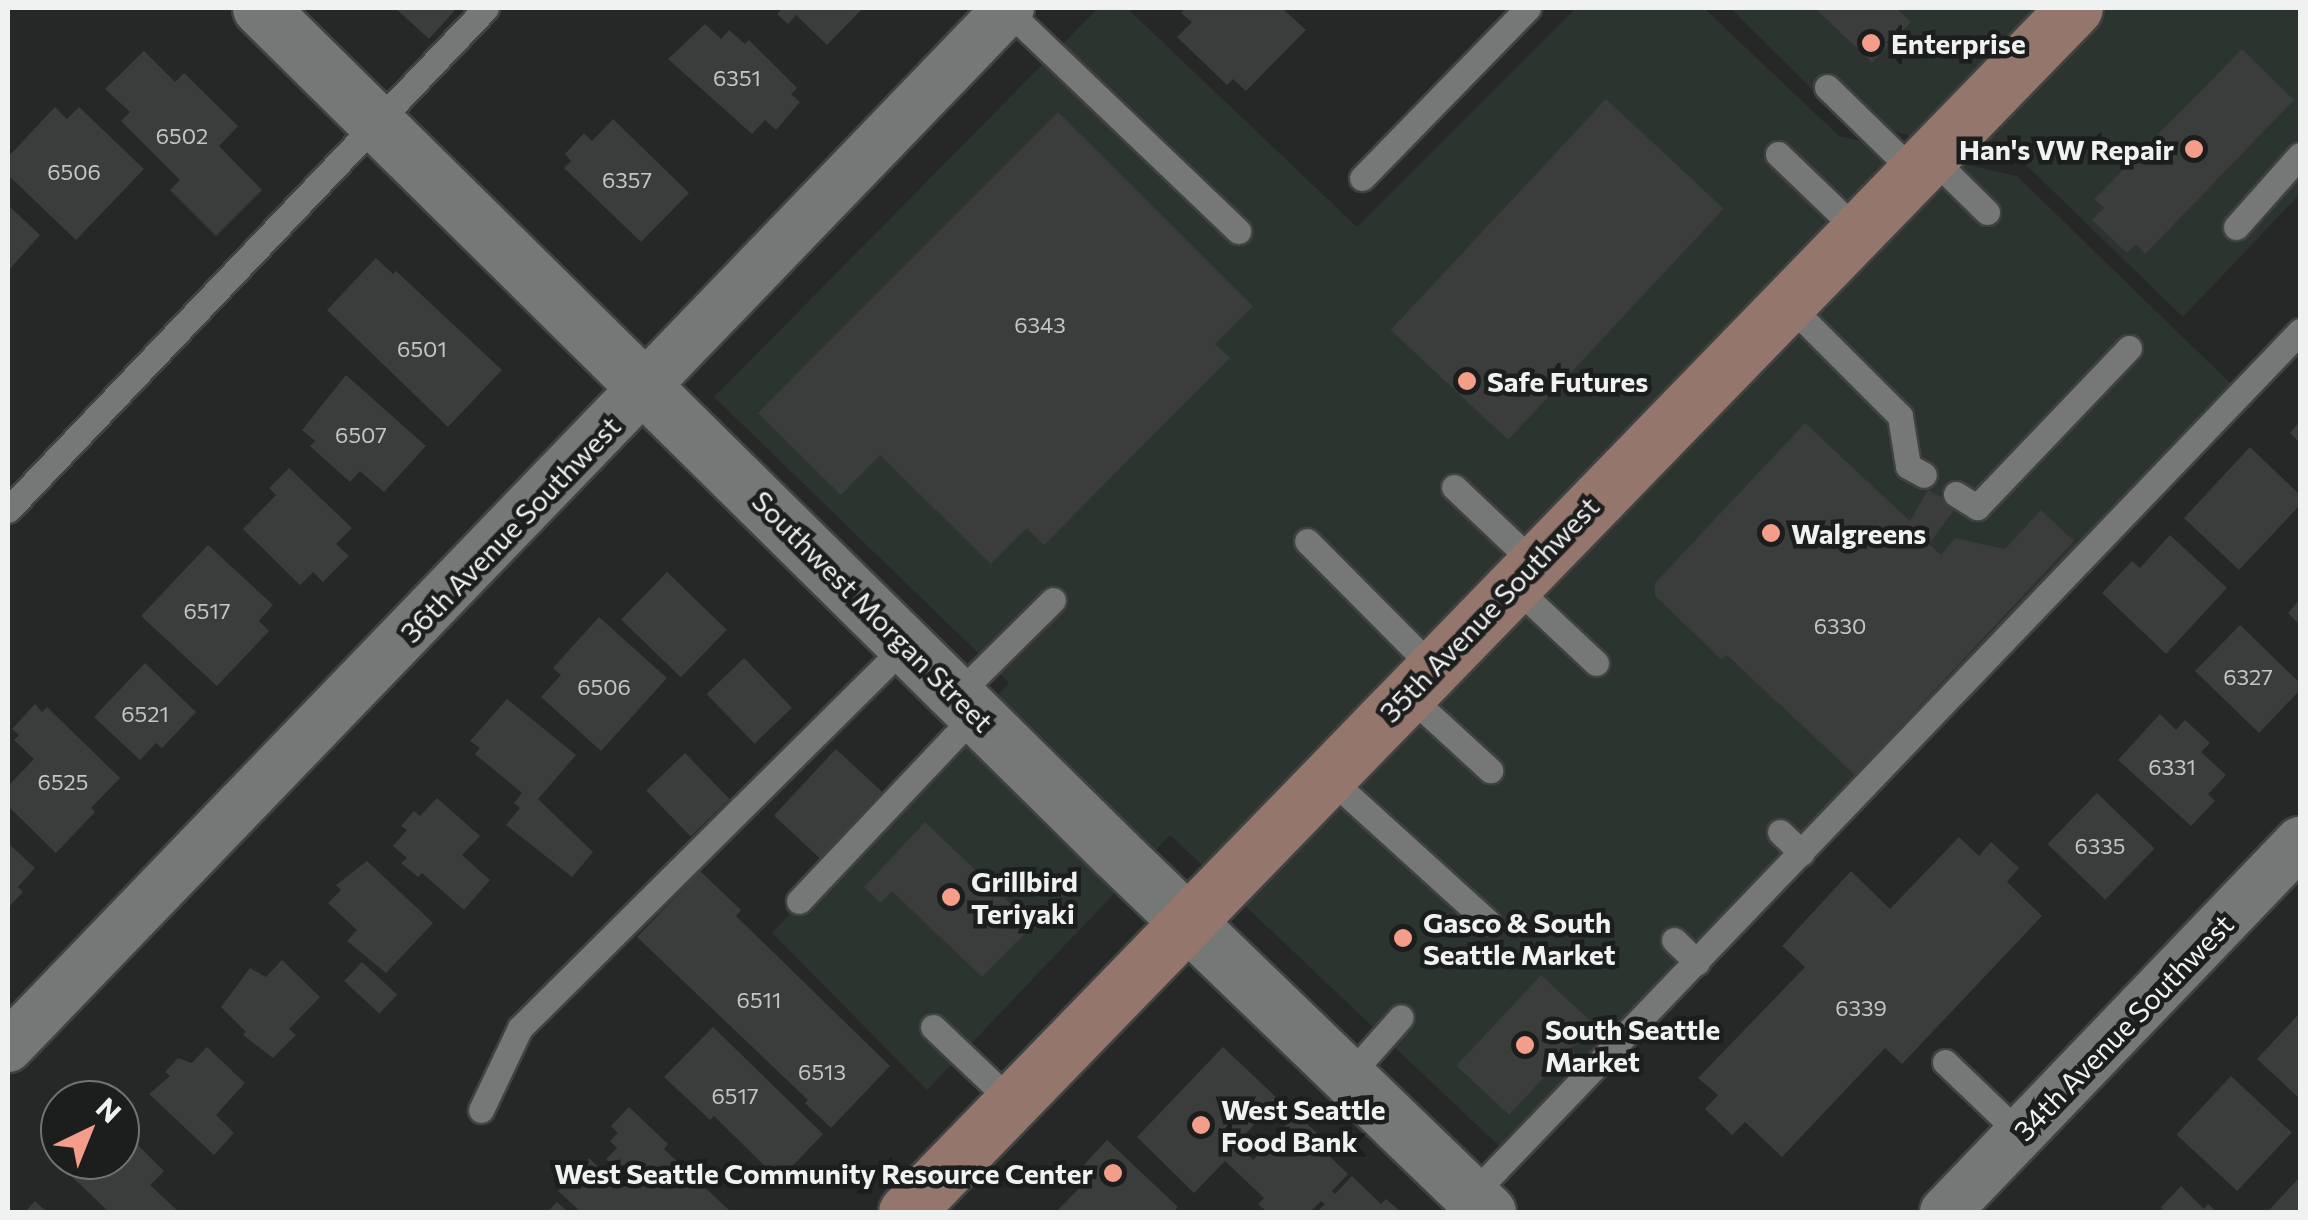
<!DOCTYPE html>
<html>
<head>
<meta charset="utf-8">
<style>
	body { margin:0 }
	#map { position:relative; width:2308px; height:1220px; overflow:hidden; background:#252826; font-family:Commissioner,sans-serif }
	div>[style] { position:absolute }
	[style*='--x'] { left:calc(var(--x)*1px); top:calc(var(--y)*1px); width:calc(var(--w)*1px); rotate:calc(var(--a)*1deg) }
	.built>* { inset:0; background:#2b342f }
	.building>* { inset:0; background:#3a3d3b; transform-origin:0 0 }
	.roads { filter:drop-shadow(2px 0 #404241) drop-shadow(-2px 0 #404241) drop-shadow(0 2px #404241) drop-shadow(0 -2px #404241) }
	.service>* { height:25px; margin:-12.5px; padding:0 12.5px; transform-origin:12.5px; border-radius:12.5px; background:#757876 }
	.minor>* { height:50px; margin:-25px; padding:0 25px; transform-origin:25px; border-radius:25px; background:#757876 }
	.tertiary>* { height:55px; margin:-27.5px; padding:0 27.5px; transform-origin:27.5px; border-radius:27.5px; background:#757876 }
	.secondary>* { height:55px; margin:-27.5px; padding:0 27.5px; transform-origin:27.5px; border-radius:27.5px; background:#95766d }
	.dots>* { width:28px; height:28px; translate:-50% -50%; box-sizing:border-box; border:5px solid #1c1e1d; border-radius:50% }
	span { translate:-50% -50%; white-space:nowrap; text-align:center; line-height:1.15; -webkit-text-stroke:9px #1c1e1d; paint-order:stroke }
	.number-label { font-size:22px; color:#c2c5c4 }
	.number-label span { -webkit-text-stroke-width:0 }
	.poi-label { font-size:28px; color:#f0f2f1; font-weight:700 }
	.left { translate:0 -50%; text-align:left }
	.right { translate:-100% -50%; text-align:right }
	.street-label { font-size:28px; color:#f0f2f1 }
	.frame { position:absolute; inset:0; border:10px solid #f0f2f1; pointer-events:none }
	.north { position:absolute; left:40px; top:1080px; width:100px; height:100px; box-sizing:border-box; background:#1c1e1d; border:2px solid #717372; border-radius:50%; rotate:43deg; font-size:28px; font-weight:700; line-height:40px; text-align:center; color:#f0f2f1 }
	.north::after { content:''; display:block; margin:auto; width:35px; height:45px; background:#f49e89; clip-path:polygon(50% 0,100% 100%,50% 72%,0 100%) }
</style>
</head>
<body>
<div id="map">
	<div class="built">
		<i style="clip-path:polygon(1098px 8px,1127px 8px,1357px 227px,1576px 8px,1704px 8px,1839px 136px,2017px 176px,2231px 384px,1499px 1146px,1170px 835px,927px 1090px,772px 933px,1009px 683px,714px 397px)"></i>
		<i style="clip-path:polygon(1730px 8px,2300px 8px,2300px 194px,2183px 317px,2024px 163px,1842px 119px)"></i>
	</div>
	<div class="building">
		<i style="clip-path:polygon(395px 8px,457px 8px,429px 39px)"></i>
		<i style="clip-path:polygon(783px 8px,863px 8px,827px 45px,796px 15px,788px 24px,777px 14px)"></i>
		<i style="clip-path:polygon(1186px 8px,1282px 8px,1306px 30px,1246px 91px,1233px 79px,1227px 85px,1177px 37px,1192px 22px,1181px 13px)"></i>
		<i style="clip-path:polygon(1815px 8px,1896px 8px,1911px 22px,1872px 63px)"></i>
		<i style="clip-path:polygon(705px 24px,721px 39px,729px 30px,745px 44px,749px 40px,797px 88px,791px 94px,800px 102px,776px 130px,765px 120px,752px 134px,668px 59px)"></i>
		<i style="clip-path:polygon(2242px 49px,2294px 100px,2145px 254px,2136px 244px,2127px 253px,2092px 220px,2104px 208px,2094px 199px)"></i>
		<i style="clip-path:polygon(144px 51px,175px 82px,184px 73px,238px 126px,219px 146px,262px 190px,216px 236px,170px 190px,180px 180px,121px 121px,130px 112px,105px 89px)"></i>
		<i style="left:1606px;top:99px;width:161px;height:316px;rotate:43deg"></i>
		<i style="clip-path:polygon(55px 107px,67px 119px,79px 107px,144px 169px,76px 240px,8px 175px,8px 157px)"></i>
		<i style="clip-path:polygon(1058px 112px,1253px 306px,1215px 344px,1230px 358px,1044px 545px,1027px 528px,991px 564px,880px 455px,841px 495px,758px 413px)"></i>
		<i style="clip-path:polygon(613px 119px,689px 193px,641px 242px,564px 168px,571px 161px,565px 154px,584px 133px,592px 141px)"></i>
		<i style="clip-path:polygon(8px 205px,40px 235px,8px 271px)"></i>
		<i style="clip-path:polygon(376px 258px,393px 274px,396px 271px,502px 370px,448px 427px,327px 310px)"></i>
		<i style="clip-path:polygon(346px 375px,426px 446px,384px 492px,360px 471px,350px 482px,310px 446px,315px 441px,302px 430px)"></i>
		<i style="clip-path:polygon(2300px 421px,2300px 443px,2290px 433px)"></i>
		<i style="clip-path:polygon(1805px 423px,1910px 521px,1928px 490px,1958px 505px,1929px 544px,1941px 555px,1955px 538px,2005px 549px,2041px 510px,2074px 541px,1855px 775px,1727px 655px,1722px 660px,1655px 596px,1655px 583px)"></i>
		<i style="clip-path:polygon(2250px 447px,2300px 495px,2300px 505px,2239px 570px,2184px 518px)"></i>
		<i style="clip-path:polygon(289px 468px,352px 528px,336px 544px,349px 556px,323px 582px,313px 572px,300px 585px,243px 529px,276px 495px,269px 488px)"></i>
		<i style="clip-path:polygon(2170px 535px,2227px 588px,2166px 654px,2102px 593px,2132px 561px,2140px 568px)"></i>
		<i style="clip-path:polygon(208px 545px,273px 605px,259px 621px,269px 631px,217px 686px,141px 616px)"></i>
		<i style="left:667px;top:572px;width:83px;height:66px;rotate:44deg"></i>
		<i style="clip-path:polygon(2300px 599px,2300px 625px,2288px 613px)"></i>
		<i style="clip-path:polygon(599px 617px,667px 678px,601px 751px,541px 697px,561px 675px,553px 668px)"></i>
		<i style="clip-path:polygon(2240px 625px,2300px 683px,2300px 690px,2259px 733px,2195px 671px)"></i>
		<i style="left:744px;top:658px;width:69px;height:52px;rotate:46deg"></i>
		<i style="clip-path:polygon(145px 663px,196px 712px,162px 748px,156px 743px,140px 760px,94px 717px)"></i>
		<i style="clip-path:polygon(507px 699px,576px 755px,538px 799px,593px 852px,572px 877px,506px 825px,520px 808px,514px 803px,522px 793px,475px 754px,480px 748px,470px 741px)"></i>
		<i style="clip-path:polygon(35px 704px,42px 712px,47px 707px,120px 778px,91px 808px,95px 812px,56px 853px,8px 806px,8px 786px,34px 759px,14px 740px,19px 735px,12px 729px)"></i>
		<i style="clip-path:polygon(2160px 714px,2176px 730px,2185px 720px,2210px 743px,2201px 752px,2226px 775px,2208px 794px,2215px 801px,2191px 826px,2118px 760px)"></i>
		<i style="left:836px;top:749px;width:63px;height:91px;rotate:43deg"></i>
		<i style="left:685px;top:753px;width:64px;height:54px;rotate:46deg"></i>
		<i style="left:2097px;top:793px;width:80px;height:71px;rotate:44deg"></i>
		<i style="clip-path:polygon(437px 798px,480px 836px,462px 855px,490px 880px,464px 910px,422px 873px,418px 877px,401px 863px,407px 858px,393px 846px,407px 830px,401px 826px,414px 811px,420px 816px)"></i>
		<i style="clip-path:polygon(925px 822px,1033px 925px,982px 977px,892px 891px,881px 903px,864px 887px)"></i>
		<i style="clip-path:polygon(1959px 837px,1979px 856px,1991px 842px,2019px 868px,2007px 882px,2042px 916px,1902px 1064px,1885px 1048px,1782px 1157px,1745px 1122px,1732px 1135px,1705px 1109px,1718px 1095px,1698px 1078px,1805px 967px,1782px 946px,1851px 871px,1890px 909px)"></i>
		<i style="clip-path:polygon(8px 843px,35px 868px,18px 887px,23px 892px,8px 908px)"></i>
		<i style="clip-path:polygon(367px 861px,433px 923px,386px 973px,347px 941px,357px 930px,328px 903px,341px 890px,336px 885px)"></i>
		<i style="clip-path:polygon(700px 871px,741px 910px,736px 916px,890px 1066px,831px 1128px,805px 1103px,808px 1100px,637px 937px)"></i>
		<i style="clip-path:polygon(282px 960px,320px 997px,289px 1029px,296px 1035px,273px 1058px,243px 1035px,246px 1032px,221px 1007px,250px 968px,266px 977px)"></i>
		<i style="left:362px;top:962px;width:48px;height:26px;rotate:43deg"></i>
		<i style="left:1541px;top:975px;width:72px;height:124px;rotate:43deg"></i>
		<i style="clip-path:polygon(2300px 1013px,2300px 1099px,2257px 1059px)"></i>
		<i style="clip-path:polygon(713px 1027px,823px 1134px,779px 1180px,714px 1116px,710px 1120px,664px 1077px)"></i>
		<i style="clip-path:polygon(207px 1047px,245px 1083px,216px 1115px,234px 1133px,214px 1155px,149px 1094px,170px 1076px,165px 1072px,178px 1058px,192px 1063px)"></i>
		<i style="clip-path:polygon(1223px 1047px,1278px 1099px,1237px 1143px,1253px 1160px,1297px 1114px,1328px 1144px,1322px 1149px,1348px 1174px,1332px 1191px,1335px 1194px,1352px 1176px,1381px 1204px,1386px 1199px,1401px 1212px,1317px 1212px,1325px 1204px,1321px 1201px,1310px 1212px,1267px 1212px,1258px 1204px,1264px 1198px,1225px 1161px,1194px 1193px,1137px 1137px)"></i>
		<i style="left:2231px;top:1076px;width:83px;height:80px;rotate:43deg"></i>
		<i style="clip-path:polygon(629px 1107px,668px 1144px,664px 1149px,731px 1212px,581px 1212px,558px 1191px,589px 1158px,609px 1177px,616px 1169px,606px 1159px,617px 1148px,610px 1141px,618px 1133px,611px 1126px)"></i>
		<i style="clip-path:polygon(120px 1127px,164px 1171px,150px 1185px,179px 1212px,109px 1212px,67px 1172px,79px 1160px,120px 1160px)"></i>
		<i style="clip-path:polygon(1107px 1140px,1178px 1207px,1173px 1212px,1056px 1212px,1090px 1177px,1080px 1169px)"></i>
		<i style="clip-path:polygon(2300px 1177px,2300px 1212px,2267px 1212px)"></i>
		<i style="clip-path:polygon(2181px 1186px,2204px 1209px,2208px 1204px,2217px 1212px,2164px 1212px,2161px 1207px)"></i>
		<i style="clip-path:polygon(35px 1201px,47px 1212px,25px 1212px)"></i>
		<i style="clip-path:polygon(557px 1202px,568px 1212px,547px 1212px)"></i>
	</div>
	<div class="roads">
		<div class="service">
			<i style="--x:1007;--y:10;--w:320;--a:43.7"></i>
			<i style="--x:1827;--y:87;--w:122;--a:44.3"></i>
			<i style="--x:1778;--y:154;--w:110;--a:43.9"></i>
			<i style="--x:1930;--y:156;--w:80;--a:44.5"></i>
			<i style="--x:1362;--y:178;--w:238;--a:-45.7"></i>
			<i style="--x:2236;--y:227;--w:96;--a:-48.4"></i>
			<i style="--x:1787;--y:303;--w:160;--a:45"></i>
			<i style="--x:1900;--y:416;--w:51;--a:80.9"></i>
			<i style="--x:1908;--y:466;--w:18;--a:29"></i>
			<i style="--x:1454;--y:487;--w:110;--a:43.5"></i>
			<i style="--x:1956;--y:494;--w:25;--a:32"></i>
			<i style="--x:1977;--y:507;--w:220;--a:-46.3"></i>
			<i style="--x:8;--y:510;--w:693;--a:-46.4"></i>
			<i style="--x:1307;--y:541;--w:179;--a:45.2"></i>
			<i style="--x:1513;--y:585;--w:114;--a:43.2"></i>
			<i style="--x:1407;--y:694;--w:113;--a:42.5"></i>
			<i style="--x:957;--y:695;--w:135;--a:-44.7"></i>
			<i style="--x:1327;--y:776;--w:217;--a:42.2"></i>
			<i style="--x:1780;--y:832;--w:30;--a:44"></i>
			<i style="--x:799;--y:901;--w:257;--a:-46.6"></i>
			<i style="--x:1674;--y:940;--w:32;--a:44"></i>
			<i style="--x:933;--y:1027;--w:109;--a:43.5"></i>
			<i style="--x:1945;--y:1062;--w:104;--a:43.8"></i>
			<i style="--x:1347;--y:1078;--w:81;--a:-48.5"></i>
			<i style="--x:481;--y:1110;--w:91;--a:-64.6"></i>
			<i style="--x:520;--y:1028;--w:544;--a:-44.78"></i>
			<i style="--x:1469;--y:1198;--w:1201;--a:-46.21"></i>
		</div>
		<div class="minor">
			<i style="--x:8;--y:1047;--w:1443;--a:-46.07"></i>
			<i style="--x:1945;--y:1212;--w:513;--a:-46.19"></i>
		</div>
		<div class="tertiary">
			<i style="--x:260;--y:8;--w:1203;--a:44.63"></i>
			<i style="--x:1116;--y:853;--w:517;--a:43.98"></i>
		</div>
		<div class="secondary">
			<i style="--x:906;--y:1212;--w:1678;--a:-45.85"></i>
		</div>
	</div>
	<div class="dots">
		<i style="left:1871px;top:43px;background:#f49e89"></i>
		<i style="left:2194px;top:149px;background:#f49e89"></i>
		<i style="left:1467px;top:381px;background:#f49e89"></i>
		<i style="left:1771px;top:533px;background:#f49e89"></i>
		<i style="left:951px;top:897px;background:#f49e89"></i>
		<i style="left:1403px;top:938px;background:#f49e89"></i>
		<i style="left:1525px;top:1045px;background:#f49e89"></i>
		<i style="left:1201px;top:1125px;background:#f49e89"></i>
		<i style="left:1113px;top:1173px;background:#f49e89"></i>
	</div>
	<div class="number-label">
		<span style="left:737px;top:78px">6351</span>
		<span style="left:182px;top:136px">6502</span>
		<span style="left:74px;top:172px">6506</span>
		<span style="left:627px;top:180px">6357</span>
		<span style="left:1040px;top:325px">6343</span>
		<span style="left:422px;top:349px">6501</span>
		<span style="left:361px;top:435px">6507</span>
		<span style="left:207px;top:611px">6517</span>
		<span style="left:1840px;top:626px">6330</span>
		<span style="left:2248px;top:677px">6327</span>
		<span style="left:604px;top:687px">6506</span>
		<span style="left:145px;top:714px">6521</span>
		<span style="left:2172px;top:767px">6331</span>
		<span style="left:63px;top:782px">6525</span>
		<span style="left:2100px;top:846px">6335</span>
		<span style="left:759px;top:1000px">6511</span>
		<span style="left:1861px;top:1008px">6339</span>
		<span style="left:822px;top:1072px">6513</span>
		<span style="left:735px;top:1096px">6517</span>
	</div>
	<div class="poi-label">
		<span class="left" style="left:1891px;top:43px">Enterprise</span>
		<span class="right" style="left:2174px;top:149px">Han's VW Repair</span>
		<span class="left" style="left:1487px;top:381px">Safe Futures</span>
		<span class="left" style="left:1791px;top:533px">Walgreens</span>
		<span class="left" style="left:971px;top:897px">Grillbird<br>Teriyaki</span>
		<span class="left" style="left:1423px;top:938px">Gasco &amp; South<br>Seattle Market</span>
		<span class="left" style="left:1545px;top:1045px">South Seattle<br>Market</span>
		<span class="left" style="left:1221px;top:1125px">West Seattle<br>Food Bank</span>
		<span class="right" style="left:1093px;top:1173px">West Seattle Community Resource Center</span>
	</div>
	<div class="street-label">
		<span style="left:510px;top:529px;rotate:-46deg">36th Avenue Southwest</span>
		<span style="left:1489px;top:609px;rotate:-46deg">35th Avenue Southwest</span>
		<span style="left:873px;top:611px;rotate:45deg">Southwest Morgan Street</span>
		<span style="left:2123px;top:1027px;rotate:-46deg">34th Avenue Southwest</span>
	</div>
	<div class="frame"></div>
	<div class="north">N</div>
</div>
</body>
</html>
